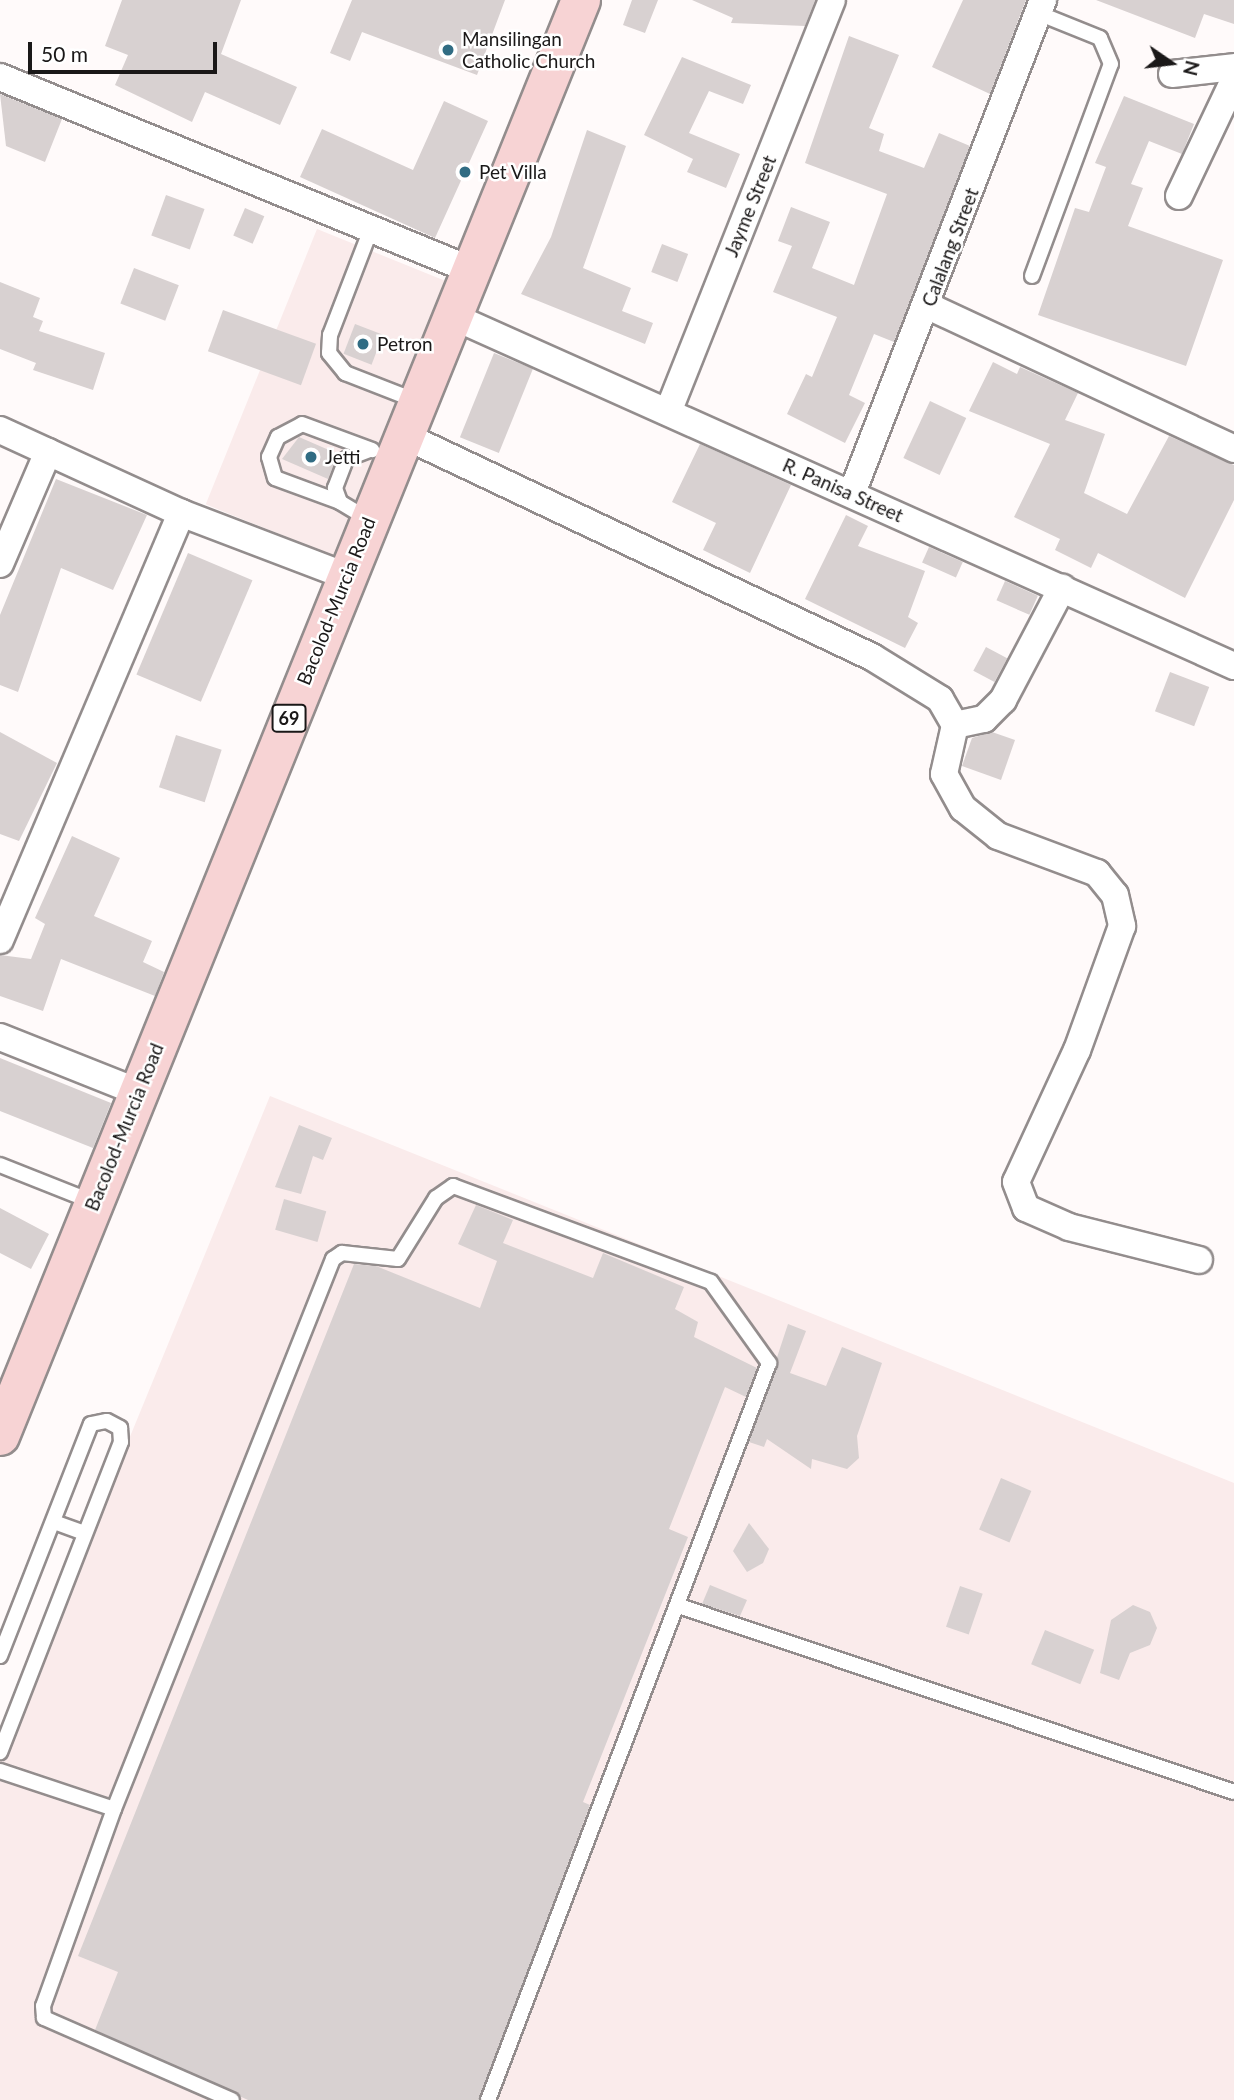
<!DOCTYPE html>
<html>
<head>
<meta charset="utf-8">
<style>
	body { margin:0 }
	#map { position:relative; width:1234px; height:2100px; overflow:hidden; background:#fffafa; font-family:Lato,sans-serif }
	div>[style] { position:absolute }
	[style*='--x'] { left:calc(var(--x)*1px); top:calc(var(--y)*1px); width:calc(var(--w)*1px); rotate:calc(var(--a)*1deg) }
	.built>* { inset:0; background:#faebeb; transform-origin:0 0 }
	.building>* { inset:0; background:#d8d1d1; transform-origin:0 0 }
	.roads { filter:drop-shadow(2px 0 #938d8d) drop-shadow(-2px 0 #938d8d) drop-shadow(0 2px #938d8d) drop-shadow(0 -2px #938d8d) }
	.service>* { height:14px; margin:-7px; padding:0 7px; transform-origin:7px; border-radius:7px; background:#fff }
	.minor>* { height:26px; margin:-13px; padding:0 13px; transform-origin:13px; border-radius:13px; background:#fff }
	.primary>* { height:38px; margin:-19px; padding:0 19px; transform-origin:19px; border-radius:19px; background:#f7d3d4 }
	.dots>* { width:19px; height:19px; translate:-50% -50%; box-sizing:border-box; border:4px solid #fff; border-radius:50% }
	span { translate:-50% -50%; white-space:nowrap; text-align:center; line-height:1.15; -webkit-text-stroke:5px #fff; paint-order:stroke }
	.shield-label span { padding:2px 5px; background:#fff; border:2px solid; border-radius:5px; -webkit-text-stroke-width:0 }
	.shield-label { font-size:18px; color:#1a1818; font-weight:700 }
	.poi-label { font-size:19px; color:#1a1818 }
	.left { translate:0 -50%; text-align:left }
	.street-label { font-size:19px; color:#1a1818 }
	.north { position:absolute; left:1136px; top:28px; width:70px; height:70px; -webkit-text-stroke:5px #fff; paint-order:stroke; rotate:104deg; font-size:19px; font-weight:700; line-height:28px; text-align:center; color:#1a1818 }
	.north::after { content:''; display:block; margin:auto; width:24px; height:32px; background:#1a1818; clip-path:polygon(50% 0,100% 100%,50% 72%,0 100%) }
	.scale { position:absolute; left:28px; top:42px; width:189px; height:32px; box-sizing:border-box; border:4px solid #1a1818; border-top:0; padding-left:9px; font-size:21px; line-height:24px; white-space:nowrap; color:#1a1818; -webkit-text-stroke:5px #fff; paint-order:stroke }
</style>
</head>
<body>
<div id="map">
	<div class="built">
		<i style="left:317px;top:229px;width:142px;height:297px;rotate:22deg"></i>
		<i style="clip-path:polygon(270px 1096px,1234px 1483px,1234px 2100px,0 2100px,0 1753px)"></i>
	</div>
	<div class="building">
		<i style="clip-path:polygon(122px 0,241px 0,221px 54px,297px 87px,280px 125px,205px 92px,192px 122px,115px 85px,128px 55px,105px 46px)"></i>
		<i style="clip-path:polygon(352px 0,505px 0,477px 75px,362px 32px,350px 61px,330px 53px)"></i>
		<i style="clip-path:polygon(632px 0,658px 0,645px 33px,623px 25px)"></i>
		<i style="clip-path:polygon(692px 0,815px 0,805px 26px,731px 23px,733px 18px)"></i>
		<i style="clip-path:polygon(963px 0,1026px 0,990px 94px,932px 67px)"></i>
		<i style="clip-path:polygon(1096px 0,1234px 0,1234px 24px,1204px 14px,1195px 38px)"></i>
		<i style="clip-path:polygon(849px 36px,899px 55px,869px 128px,884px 134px,879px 151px,924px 168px,939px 133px,970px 146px,894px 342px,874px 334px,849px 395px,865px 403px,845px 443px,787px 414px,806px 374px,812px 377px,837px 317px,773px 292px,792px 246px,778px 241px,791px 207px,830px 222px,812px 268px,854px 285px,887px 194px,805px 163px)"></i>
		<i style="clip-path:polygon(682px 57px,751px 85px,743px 104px,709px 91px,689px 133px,740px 154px,726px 188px,687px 172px,693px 159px,644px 135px)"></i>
		<i style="clip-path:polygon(0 94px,62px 119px,45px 162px,6px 146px)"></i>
		<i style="clip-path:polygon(1124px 96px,1194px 124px,1182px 154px,1149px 141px,1131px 184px,1143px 188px,1128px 226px,1223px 260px,1186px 366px,1038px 315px,1075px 208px,1089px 212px,1106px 167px,1095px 163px)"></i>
		<i style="clip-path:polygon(444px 101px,488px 121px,435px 238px,300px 177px,322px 129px,413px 170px)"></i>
		<i style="clip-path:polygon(587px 130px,626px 146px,583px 268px,631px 288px,622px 311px,653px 323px,645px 344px,521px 294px,551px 237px)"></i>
		<i style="left:166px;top:195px;width:41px;height:43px;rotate:20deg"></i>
		<i style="left:245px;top:208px;width:21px;height:30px;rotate:23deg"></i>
		<i style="left:662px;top:244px;width:28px;height:30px;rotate:21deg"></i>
		<i style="left:134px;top:268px;width:48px;height:38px;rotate:21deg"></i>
		<i style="clip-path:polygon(0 282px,40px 298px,33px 317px,43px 321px,39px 331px,105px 353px,93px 390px,33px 370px,36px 363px,0 349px)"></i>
		<i style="left:223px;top:310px;width:99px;height:44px;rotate:20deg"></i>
		<i style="left:355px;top:324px;width:30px;height:32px;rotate:21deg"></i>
		<i style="left:494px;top:353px;width:42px;height:91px;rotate:22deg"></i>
		<i style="clip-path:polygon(993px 362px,1017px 374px,1020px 367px,1078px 393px,1065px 420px,1105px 434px,1084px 493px,1127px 514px,1169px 436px,1234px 465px,1234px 500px,1185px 598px,1098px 553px,1091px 568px,1055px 550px,1060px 539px,1014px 517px,1050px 444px,969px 411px)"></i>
		<i style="left:930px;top:401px;width:40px;height:63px;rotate:25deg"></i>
		<i style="clip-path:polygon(299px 437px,338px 454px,328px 479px,282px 459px)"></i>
		<i style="clip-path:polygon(700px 444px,791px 485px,750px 573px,703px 550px,716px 523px,672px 502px)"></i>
		<i style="clip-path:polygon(56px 479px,147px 515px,113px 590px,61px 568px,18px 692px,0 685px,0 615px)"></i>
		<i style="clip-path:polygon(846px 515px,868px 526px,858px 546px,925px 571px,908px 617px,918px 623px,905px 648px,805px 599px)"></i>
		<i style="left:929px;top:547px;width:37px;height:17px;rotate:24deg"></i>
		<i style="left:188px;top:553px;width:70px;height:132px;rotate:23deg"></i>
		<i style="left:1005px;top:581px;width:36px;height:21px;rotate:24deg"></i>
		<i style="left:986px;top:647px;width:24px;height:27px;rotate:28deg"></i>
		<i style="left:1170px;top:672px;width:42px;height:42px;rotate:21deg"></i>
		<i style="clip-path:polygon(0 732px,57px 763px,19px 841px,0 834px)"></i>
		<i style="clip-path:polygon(992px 732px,1015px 740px,1001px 780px,962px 766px,972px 738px)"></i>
		<i style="left:176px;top:735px;width:48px;height:55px;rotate:18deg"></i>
		<i style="clip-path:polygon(72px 836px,120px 858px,94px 916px,152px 941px,143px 962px,164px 972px,155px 996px,61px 959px,43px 1011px,0 996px,0 955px,31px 959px,45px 924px,35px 918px)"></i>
		<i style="clip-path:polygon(0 1058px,111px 1103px,93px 1148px,0 1111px)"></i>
		<i style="clip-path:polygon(299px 1125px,332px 1138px,323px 1160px,313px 1156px,301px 1194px,275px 1187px)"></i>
		<i style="left:284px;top:1199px;width:44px;height:32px;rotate:16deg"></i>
		<i style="clip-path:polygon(476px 1205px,513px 1220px,503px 1243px,593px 1278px,603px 1253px,684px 1287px,675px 1309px,698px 1322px,694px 1337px,757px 1368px,746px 1397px,725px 1387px,669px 1529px,688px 1537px,583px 1802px,590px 1805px,479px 2100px,248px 2100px,95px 2030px,118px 1972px,78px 1956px,354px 1264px,376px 1266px,480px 1308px,497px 1261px,458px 1244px)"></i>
		<i style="clip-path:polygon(0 1208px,49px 1234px,31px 1269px,0 1253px)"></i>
		<i style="clip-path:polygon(788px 1324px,806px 1331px,790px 1373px,826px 1386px,842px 1347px,882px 1363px,857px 1436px,859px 1458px,847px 1469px,812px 1459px,811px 1469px,767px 1439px,764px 1447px,749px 1442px)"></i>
		<i style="left:1001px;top:1478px;width:33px;height:56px;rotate:23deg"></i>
		<i style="clip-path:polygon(749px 1523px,769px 1549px,763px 1563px,747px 1572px,733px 1551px)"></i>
		<i style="clip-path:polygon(710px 1585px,747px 1600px,740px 1616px,702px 1604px)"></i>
		<i style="left:960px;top:1586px;width:24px;height:43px;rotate:19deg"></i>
		<i style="clip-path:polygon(1133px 1605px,1150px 1612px,1157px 1628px,1150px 1645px,1130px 1653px,1119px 1680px,1100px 1673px,1111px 1620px)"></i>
		<i style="left:1045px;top:1630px;width:53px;height:37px;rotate:22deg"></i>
	</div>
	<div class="roads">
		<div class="service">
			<i style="--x:371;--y:229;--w:114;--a:111.1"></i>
			<i style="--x:330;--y:335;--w:18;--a:93"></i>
			<i style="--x:329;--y:353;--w:26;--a:51"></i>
			<i style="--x:345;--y:373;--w:77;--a:21.3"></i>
			<i style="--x:1032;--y:276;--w:226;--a:-69.6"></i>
			<i style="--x:1111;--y:64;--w:28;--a:-113"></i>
			<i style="--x:1100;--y:38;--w:67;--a:-158"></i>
			<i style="--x:340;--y:502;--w:69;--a:-159.7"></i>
			<i style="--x:275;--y:478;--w:22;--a:-106"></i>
			<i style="--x:269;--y:457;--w:22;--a:-66"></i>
			<i style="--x:278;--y:437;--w:27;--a:-28"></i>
			<i style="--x:302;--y:424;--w:75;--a:20.4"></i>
			<i style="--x:368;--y:519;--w:33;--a:-149"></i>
			<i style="--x:340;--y:502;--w:15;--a:-110"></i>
			<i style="--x:335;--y:488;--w:31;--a:-69"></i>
			<i style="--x:346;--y:459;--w:26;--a:-21"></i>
			<i style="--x:0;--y:1165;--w:100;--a:21.7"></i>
			<i style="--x:54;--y:1522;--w:32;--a:20"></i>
			<i style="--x:679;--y:1606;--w:585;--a:18.53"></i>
			<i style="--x:0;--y:1656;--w:249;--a:-68.6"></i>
			<i style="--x:91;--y:1424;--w:16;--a:-11"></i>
			<i style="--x:107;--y:1421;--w:15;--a:28"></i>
			<i style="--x:120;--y:1428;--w:14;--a:86"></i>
			<i style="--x:121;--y:1442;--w:333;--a:111.3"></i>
			<i style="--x:0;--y:1771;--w:120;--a:18.4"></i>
			<i style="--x:114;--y:1809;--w:592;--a:-68.29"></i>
			<i style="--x:333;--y:1259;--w:11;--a:-34"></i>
			<i style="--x:342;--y:1253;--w:56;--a:6.1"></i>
			<i style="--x:398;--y:1259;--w:72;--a:-58.1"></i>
			<i style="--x:436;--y:1198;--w:21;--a:-35"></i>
			<i style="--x:453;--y:1186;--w:275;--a:20.4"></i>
			<i style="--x:711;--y:1282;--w:100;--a:54.4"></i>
			<i style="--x:769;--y:1363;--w:789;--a:110.87"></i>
			<i style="--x:114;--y:1809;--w:209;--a:109.8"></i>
			<i style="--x:43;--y:2006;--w:12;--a:85"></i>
			<i style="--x:44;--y:2018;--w:205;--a:23.6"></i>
		</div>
		<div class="minor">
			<i style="--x:1172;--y:74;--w:62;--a:-6.4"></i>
			<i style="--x:0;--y:77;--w:509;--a:22.28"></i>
			<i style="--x:1179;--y:196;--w:128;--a:-64.6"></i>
			<i style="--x:928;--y:306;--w:338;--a:25"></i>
			<i style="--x:452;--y:316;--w:857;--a:24.11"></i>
			<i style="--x:668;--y:412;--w:443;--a:-68.3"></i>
			<i style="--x:0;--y:430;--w:199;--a:24.6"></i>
			<i style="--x:181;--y:513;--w:177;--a:20.9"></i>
			<i style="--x:403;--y:435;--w:519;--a:25.33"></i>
			<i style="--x:872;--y:657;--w:80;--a:31.7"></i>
			<i style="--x:940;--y:699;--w:30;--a:60"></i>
			<i style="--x:955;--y:725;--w:50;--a:102.7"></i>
			<i style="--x:944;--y:774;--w:39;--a:61"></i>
			<i style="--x:963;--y:808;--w:45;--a:38.7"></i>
			<i style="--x:998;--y:836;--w:106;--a:20.5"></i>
			<i style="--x:1097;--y:873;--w:28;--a:51"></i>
			<i style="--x:1115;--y:895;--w:32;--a:77"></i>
			<i style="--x:1122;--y:926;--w:132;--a:109.9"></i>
			<i style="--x:1077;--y:1050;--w:145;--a:114.8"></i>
			<i style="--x:1016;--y:1182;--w:28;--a:69"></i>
			<i style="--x:1026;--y:1208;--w:47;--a:23.8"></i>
			<i style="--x:1069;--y:1227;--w:134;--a:14.2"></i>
			<i style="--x:852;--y:493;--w:529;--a:-68.82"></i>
			<i style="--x:0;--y:564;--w:122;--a:-66.8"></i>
			<i style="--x:955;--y:725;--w:30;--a:-12"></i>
			<i style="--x:984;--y:719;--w:27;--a:-45"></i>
			<i style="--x:1003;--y:700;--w:127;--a:-62.2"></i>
			<i style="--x:0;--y:940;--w:464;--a:-67"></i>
			<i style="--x:0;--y:1037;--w:149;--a:21.7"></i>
		</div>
		<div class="primary">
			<i style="--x:0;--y:1436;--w:1549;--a:-67.97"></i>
		</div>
	</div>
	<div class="dots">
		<i style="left:448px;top:50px;background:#306c83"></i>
		<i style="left:465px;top:172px;background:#306c83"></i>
		<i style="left:363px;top:344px;background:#306c83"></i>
		<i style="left:311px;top:457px;background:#306c83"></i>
	</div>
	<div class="shield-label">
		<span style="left:289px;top:718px">69</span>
	</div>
	<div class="poi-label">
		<span class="left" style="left:462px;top:50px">Mansilingan<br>Catholic Church</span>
		<span class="left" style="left:479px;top:172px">Pet Villa</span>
		<span class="left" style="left:377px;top:344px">Petron</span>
		<span class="left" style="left:325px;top:457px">Jetti</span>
	</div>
	<div class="street-label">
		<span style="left:750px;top:206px;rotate:-68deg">Jayme Street</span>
		<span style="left:950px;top:247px;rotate:-69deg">Calalang Street</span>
		<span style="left:843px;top:490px;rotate:24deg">R. Panisa Street</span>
		<span style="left:336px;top:601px;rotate:-68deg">Bacolod-Murcia Road</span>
		<span style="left:124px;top:1127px;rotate:-68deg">Bacolod-Murcia Road</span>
	</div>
	<div class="north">N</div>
	<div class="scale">50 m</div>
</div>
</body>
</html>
